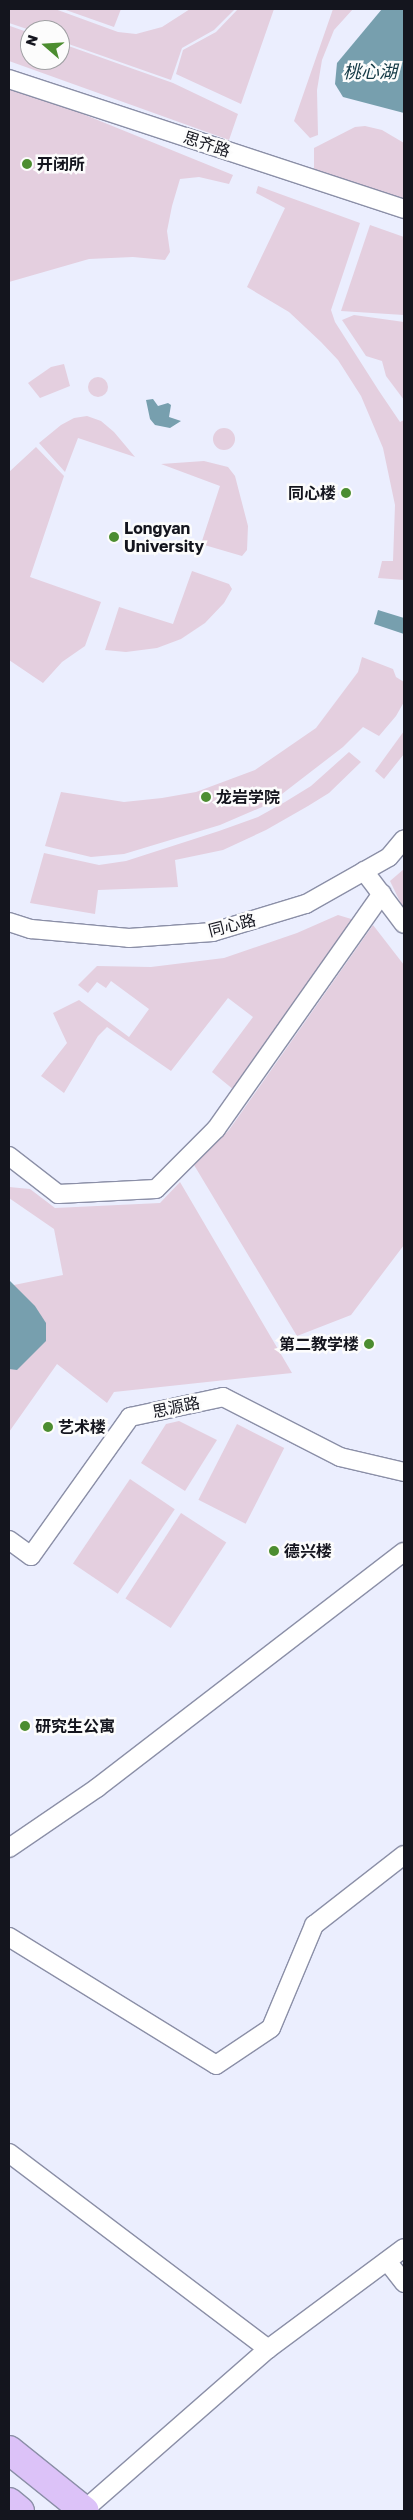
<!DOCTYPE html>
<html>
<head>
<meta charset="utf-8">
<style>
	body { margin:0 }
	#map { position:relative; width:413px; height:2520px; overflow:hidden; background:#ebeefe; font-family:"Golos Text","Noto Sans SC",sans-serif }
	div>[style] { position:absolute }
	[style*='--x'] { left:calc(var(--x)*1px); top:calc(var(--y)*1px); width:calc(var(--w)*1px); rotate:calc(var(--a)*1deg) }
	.green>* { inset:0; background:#e4cfdf; transform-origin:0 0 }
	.round { border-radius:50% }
	.water>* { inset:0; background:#779fae }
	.roads { filter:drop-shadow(1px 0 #8b8fa7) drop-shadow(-1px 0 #8b8fa7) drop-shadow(0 1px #8b8fa7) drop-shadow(0 -1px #8b8fa7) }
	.minor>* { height:18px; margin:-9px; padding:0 9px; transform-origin:9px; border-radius:9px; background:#fff }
	.trunk>* { height:28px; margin:-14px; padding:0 14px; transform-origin:14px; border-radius:14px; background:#dcc2f8 }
	.dots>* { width:14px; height:14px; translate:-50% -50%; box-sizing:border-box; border:2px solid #fcfcfc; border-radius:50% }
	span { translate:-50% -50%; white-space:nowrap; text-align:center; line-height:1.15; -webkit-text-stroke:5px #fcfcfc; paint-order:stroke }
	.street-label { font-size:16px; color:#14151e }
	.poi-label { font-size:16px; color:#14151e; font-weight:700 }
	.left { translate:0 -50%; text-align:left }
	.right { translate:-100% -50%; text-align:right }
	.water-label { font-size:18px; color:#123844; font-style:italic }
	.frame { position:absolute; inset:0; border:10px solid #14151e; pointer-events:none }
	.north { position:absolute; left:20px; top:20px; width:50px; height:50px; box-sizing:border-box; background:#fcfcfc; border:1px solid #9fa0a3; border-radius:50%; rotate:289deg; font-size:14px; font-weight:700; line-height:20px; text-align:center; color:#14151e }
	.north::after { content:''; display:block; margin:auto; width:18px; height:22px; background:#4c8d30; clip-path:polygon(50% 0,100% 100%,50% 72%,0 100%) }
</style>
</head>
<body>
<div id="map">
	<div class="green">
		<i style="clip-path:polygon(9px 9px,55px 9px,118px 32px,136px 34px,162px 27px,190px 9px,235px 9px,214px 30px,182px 48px,171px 80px,60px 41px,60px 30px,30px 30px,9px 23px)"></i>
		<i style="clip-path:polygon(63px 9px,121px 9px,114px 27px)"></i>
		<i style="clip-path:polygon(238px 9px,274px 9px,241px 104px,176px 74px,183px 50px,216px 32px)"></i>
		<i style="clip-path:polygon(333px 9px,353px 9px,334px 30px,322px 60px,317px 90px,318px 135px,310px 138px,294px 121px)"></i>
		<i style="clip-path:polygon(10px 26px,30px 33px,30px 60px,60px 60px,60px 43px,173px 83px,238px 114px,229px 140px,9px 61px)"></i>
		<i style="clip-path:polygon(9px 84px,233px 175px,229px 184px,199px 177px,180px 179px,172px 206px,167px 231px,170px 252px,165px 260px,133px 257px,89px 259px,9px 282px)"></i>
		<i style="clip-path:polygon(365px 126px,382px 130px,404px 143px,404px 201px,314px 170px,314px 148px,355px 127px)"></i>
		<i style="clip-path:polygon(258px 186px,360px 223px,331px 310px,335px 322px,379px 391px,400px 422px,404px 420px,404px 580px,378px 578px,382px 561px,393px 561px,395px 505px,383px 448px,361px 396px,338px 360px,321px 342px,289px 312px,247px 287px,285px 208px,256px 193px)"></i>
		<i style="clip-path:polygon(370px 225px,404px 237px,404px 315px,341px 311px)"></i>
		<i style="clip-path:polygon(354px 315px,404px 322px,404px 400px,386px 376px,382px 361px,366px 356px,342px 320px)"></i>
		<i style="clip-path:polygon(64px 364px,70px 386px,40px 398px,28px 383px,51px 367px)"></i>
		<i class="round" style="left:88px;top:377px;width:20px;height:20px"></i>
		<i style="clip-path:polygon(87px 416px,101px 421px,114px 432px,135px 457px,78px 438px,65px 472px,39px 443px,61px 425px,74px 418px)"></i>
		<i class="round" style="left:213px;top:428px;width:22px;height:22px"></i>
		<i style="clip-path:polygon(36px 447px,64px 476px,30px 577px,101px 602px,85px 646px,62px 662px,43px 683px,9px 660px,9px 472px)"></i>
		<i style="clip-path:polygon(204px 461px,228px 467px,235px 476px,248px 526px,247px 550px,242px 556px,201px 544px,220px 486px,161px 464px)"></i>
		<i style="clip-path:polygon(192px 571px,229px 584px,232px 589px,224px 603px,205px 623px,181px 639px,157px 648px,126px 652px,105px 650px,119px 607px,173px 624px)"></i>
		<i style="clip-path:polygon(362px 657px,393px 669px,396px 677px,404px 682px,404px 702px,396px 716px,379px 736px,363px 727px,343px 747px,269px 804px,220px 825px,124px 854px,91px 857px,45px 846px,61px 792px,124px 802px,162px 798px,196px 792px,255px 770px,316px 728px,358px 672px)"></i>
		<i style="clip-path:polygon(404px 731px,404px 754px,384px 779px,375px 771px)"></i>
		<i style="clip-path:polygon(349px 752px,361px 762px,329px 793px,308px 806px,266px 830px,223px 850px,175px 860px,178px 887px,98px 890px,95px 914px,30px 903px,44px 853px,99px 865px,126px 861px,219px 831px,258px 817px,285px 802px,311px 786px)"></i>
		<i style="clip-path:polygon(404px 869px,404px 910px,390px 881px)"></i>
		<i style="clip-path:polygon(338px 915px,358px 921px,282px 1020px,234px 1090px,212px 1072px,253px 1017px,228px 998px,171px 1071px,107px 1027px,98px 1036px,64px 1093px,41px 1076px,67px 1043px,53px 1013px,79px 1000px,129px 1037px,149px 1009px,111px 981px,106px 988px,97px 982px,88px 993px,78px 985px,97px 966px,151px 967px,224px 958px,297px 933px)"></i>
		<i style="clip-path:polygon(373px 925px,404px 965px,404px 1245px,351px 1315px,297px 1336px,194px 1165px,229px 1130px)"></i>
		<i style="clip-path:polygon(180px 1182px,292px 1373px,114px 1392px,107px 1403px,57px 1364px,9px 1432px,9px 1286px,63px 1275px,54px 1229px,9px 1198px,9px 1187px,30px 1189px,55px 1208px,160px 1203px)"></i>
		<i style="clip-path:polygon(179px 1421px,217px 1440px,185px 1491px,141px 1463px,166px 1424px)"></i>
		<i style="left:237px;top:1424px;width:53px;height:85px;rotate:27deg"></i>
		<i style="left:130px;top:1479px;width:54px;height:102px;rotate:34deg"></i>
		<i style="left:181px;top:1513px;width:54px;height:102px;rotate:33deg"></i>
	</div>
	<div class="water">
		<i style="clip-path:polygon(382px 9px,404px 9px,404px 113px,343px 97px,335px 84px,337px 63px)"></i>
		<i style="clip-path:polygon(153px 399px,158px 406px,168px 403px,171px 405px,169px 417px,181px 421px,170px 428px,155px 425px,150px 419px,146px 400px)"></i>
		<i style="clip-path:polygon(378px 610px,404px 618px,404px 634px,374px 624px)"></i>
		<i style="clip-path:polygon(9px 1280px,35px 1306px,46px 1323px,46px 1341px,17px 1370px,9px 1369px)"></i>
	</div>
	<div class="roads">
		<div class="minor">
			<i style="--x:9;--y:79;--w:416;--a:18.2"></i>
			<i style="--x:364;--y:871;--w:66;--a:53"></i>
			<i style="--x:9;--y:922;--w:23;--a:18"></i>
			<i style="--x:31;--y:929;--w:98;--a:5.2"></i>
			<i style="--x:129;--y:938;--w:84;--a:-4.1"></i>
			<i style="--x:213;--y:932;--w:97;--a:-16.8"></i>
			<i style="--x:306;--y:904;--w:95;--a:-29.5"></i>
			<i style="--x:389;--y:857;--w:23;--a:-50"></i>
			<i style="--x:9;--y:1156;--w:62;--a:37.8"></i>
			<i style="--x:58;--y:1194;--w:98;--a:-2.9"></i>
			<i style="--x:156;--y:1189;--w:85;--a:-45"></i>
			<i style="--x:216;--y:1129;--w:288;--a:-54.8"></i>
			<i style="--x:9;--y:1540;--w:27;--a:36"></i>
			<i style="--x:31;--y:1556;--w:171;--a:-54.5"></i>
			<i style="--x:130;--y:1417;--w:95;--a:-12.1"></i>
			<i style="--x:223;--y:1397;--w:131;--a:27.1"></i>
			<i style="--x:340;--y:1457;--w:66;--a:13.2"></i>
			<i style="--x:9;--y:1848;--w:107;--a:-34.3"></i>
			<i style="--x:97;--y:1788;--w:387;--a:-37.6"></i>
			<i style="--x:9;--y:1937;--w:243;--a:31.7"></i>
			<i style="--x:216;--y:2065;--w:66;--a:-33.9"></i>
			<i style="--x:271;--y:2028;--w:112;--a:-67.3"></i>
			<i style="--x:314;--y:1925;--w:114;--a:-37.9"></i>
			<i style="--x:9;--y:2153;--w:325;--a:37.1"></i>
			<i style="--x:387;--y:2261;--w:28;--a:52"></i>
			<i style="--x:84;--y:2510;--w:244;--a:-41.2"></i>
			<i style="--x:268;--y:2349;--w:169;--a:-36.6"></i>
		</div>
		<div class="trunk">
			<i style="--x:9;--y:2450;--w:97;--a:38.8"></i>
			<i style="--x:9;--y:2502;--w:14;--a:39"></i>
		</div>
	</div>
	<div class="dots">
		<i style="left:27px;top:164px;background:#4c8d30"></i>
		<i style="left:346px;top:493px;background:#4c8d30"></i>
		<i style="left:114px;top:537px;background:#4c8d30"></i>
		<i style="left:206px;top:797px;background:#4c8d30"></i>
		<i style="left:369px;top:1344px;background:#4c8d30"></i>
		<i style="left:48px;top:1427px;background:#4c8d30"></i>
		<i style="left:274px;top:1551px;background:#4c8d30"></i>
		<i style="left:25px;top:1726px;background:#4c8d30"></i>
	</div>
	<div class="street-label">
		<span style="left:207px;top:144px;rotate:18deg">思齐路</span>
		<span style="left:232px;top:925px;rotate:-14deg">同心路</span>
		<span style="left:176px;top:1407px;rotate:-12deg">思源路</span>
	</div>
	<div class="poi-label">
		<span class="left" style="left:37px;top:164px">开闭所</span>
		<span class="right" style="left:336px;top:493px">同心楼</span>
		<span class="left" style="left:124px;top:537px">Longyan<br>University</span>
		<span class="left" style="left:216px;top:797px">龙岩学院</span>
		<span class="right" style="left:359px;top:1344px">第二教学楼</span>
		<span class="left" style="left:58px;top:1427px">艺术楼</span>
		<span class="left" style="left:284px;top:1551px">德兴楼</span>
		<span class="left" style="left:35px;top:1726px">研究生公寓</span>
	</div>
	<div class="water-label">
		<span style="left:370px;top:71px">桃心湖</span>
	</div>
	<div class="frame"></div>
	<div class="north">N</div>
</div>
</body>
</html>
